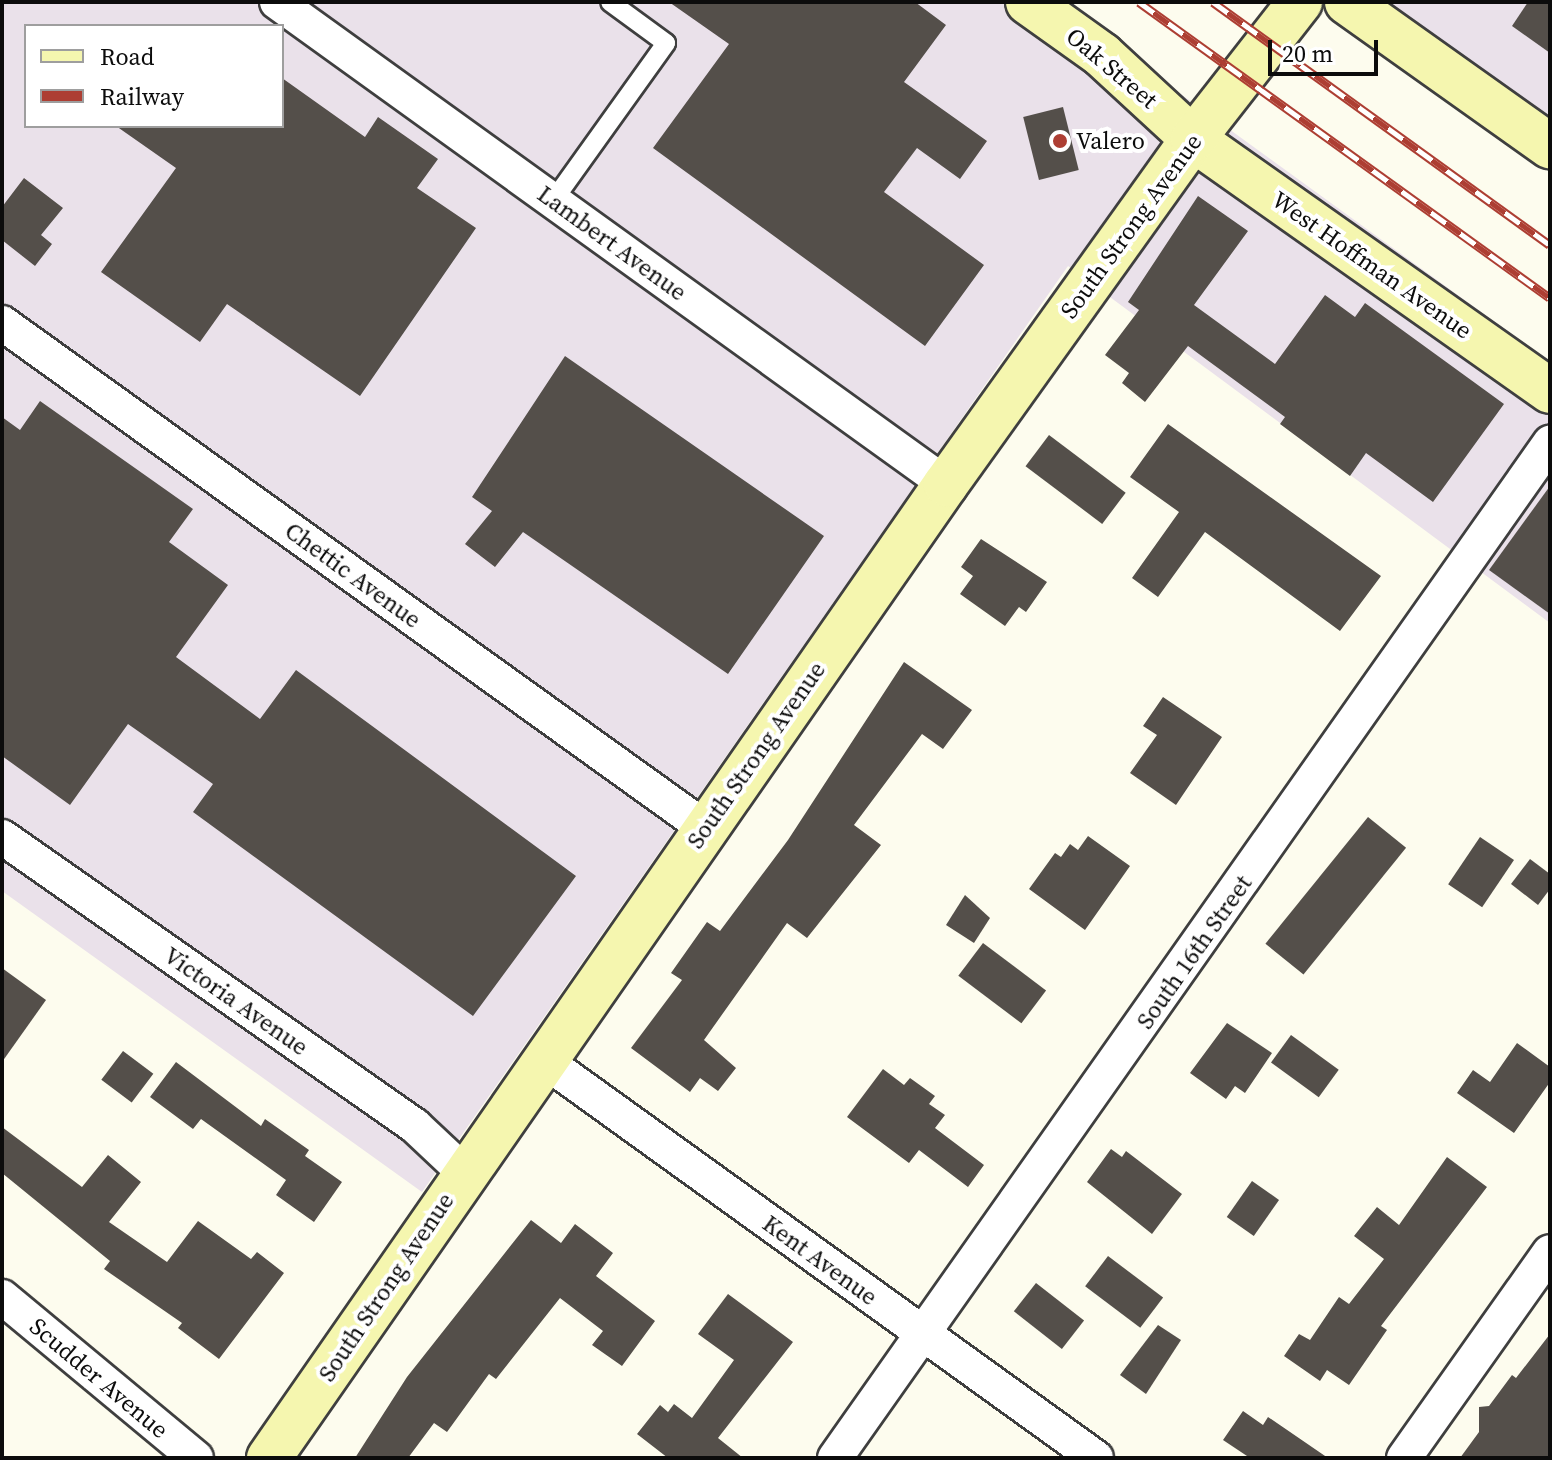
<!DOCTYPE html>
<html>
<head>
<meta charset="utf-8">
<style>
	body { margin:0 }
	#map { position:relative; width:1552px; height:1460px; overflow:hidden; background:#fdfcee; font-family:"Source Serif 4",serif }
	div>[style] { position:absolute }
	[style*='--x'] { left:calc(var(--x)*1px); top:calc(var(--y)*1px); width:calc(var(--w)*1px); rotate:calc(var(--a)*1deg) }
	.industrial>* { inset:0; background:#eae1ea }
	.building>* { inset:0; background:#544f4a; transform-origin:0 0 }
	.roads { filter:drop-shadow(2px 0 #3f3f3f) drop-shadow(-2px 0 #3f3f3f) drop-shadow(0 2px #3f3f3f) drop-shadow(0 -2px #3f3f3f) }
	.lane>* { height:18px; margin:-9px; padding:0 9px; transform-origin:9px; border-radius:9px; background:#fff }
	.street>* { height:34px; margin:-17px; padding:0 17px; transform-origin:17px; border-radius:17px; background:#fff }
	.secondary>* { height:44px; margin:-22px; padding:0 22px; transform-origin:22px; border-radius:22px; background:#f5f6af }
	.rail>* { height:9px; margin-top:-4.5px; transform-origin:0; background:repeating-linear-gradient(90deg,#fff 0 18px,#ad3e33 0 36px); box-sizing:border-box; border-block:2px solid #ad3e33 }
	.dots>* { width:22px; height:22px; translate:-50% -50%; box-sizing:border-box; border:4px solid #fff; border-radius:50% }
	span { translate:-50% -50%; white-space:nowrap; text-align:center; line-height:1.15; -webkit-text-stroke:8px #fff; paint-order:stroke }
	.street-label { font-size:24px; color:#0c0c0c }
	.poi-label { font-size:24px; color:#0c0c0c }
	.left { translate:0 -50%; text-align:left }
	.frame { position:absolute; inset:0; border:4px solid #0c0c0c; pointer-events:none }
	.legend { position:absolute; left:24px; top:24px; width:260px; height:104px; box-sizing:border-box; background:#fff; border:2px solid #9e9e9e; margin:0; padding:10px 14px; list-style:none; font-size:24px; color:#0c0c0c }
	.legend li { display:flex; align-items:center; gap:16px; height:40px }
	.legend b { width:40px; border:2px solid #9e9e9e }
	.scale { position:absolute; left:1268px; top:40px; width:110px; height:36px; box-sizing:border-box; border:4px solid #0c0c0c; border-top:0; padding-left:10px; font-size:24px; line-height:28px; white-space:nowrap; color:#0c0c0c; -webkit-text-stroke:6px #fff; paint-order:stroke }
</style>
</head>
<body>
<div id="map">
	<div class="industrial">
		<i style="clip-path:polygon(evenodd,2px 2px,1054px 2px,1550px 362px,1550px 623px,1068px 266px,422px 1192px,2px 891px,2px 2px,26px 26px,282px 26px,282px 126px,26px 126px,26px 26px)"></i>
		<i style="clip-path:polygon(1381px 2px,1550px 2px,1550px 127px)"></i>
	</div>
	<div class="building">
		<i style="clip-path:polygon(669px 2px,915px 2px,946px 25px,904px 82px,987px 141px,960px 179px,917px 148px,884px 192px,984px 265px,925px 346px,653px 148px,729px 44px)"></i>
		<i style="clip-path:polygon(1528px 2px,1550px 2px,1550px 53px,1512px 26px)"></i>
		<i style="clip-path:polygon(282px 78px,365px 137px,378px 117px,438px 159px,417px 188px,476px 228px,360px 396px,227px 304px,200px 342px,101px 272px,176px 168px,116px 126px,282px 126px)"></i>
		<i style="left:1063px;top:107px;width:65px;height:41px;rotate:76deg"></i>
		<i style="clip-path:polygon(24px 178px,63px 208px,41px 235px,52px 244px,35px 266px,2px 240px,2px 207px)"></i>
		<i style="clip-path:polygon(1198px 196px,1248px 231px,1194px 305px,1275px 364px,1325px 295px,1355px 317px,1365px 303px,1504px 404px,1433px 502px,1366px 453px,1350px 476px,1280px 424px,1285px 417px,1188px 346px,1145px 402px,1122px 383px,1129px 373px,1105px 355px,1139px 310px,1128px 302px)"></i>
		<i style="clip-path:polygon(565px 356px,824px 536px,728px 674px,523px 532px,495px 567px,465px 544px,492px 511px,472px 497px)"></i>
		<i style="clip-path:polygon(40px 401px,193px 509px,169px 542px,228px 585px,176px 657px,260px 719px,296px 670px,576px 876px,473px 1016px,193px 812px,213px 784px,128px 724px,70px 805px,2px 756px,2px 417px,20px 430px)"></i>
		<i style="clip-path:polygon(1168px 424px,1381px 576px,1340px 631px,1205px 532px,1158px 597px,1132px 578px,1179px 512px,1130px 477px)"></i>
		<i style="left:1049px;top:435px;width:96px;height:39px;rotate:37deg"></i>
		<i style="clip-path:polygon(1550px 486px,1550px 614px,1489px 570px)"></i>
		<i style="clip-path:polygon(981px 539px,1047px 582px,1026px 612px,1019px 607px,1005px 626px,960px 594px,973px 576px,961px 567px)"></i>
		<i style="clip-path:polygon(904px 662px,972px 710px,943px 749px,922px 734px,854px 825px,881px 845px,807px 938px,787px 923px,704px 1040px,736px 1068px,718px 1091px,700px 1078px,690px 1092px,631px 1048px,682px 980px,671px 973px,707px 922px,720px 931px,788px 840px)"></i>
		<i style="clip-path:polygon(1163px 697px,1222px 737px,1176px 805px,1130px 773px,1157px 735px,1143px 726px)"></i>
		<i style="left:1368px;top:817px;width:49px;height:163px;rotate:39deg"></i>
		<i style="clip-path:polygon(1088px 836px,1130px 866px,1085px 930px,1029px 889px,1055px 853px,1061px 857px,1070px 844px,1078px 850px)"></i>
		<i style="left:1480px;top:837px;width:41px;height:57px;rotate:34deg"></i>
		<i style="clip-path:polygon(1530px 859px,1550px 874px,1550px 889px,1538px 905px,1511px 884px)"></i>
		<i style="clip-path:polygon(965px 895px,990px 918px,974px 943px,946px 925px)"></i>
		<i style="left:983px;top:943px;width:79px;height:41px;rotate:37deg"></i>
		<i style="clip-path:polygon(2px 968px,46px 1000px,2px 1062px)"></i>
		<i style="clip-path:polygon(1227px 1023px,1272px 1053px,1245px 1093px,1235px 1086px,1226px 1099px,1190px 1073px)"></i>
		<i style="left:1291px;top:1035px;width:59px;height:34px;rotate:36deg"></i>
		<i style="clip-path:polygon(1517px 1043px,1550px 1067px,1550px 1082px,1514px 1133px,1457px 1093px,1473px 1070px,1490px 1082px)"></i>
		<i style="left:123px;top:1051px;width:38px;height:36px;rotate:37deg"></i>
		<i style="clip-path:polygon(176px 1062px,261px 1126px,265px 1119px,309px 1150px,305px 1156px,342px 1182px,314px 1222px,276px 1195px,286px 1180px,201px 1119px,193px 1129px,150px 1097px)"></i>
		<i style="clip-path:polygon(883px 1069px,904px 1085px,910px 1078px,935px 1096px,929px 1104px,945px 1115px,935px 1128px,984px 1165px,968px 1187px,919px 1150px,909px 1163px,847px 1117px)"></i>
		<i style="clip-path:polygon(2px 1127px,82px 1187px,108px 1155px,141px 1182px,109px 1222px,167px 1262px,198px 1221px,251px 1259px,257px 1252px,284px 1273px,219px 1359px,178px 1328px,182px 1323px,104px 1269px,110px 1261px,2px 1173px)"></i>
		<i style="clip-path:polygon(1111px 1149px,1122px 1157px,1126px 1151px,1182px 1194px,1152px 1234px,1087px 1182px)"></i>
		<i style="clip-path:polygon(1447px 1157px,1487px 1187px,1381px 1326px,1387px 1330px,1349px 1385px,1327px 1370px,1320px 1381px,1284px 1356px,1299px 1334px,1310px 1340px,1339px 1297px,1349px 1304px,1384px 1259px,1354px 1236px,1377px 1207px,1399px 1225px)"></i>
		<i style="left:1252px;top:1181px;width:33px;height:44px;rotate:35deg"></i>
		<i style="clip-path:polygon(531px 1220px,561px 1243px,575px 1224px,613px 1253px,596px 1276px,655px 1321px,622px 1366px,592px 1345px,603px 1331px,560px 1298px,496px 1379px,489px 1374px,447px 1432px,434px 1423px,408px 1458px,355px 1458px,407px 1377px)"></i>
		<i style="left:1108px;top:1256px;width:69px;height:38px;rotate:37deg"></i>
		<i style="left:1036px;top:1283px;width:61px;height:36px;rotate:38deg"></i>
		<i style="clip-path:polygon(728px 1294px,793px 1342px,718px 1438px,743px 1458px,668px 1458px,637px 1434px,660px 1405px,668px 1412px,674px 1404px,692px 1418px,734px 1360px,698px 1334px)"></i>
		<i style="clip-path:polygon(1158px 1325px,1181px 1340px,1146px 1394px,1120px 1375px)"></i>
		<i style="clip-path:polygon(1550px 1334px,1550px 1458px,1460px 1458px,1479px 1432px,1479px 1407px,1489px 1406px,1512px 1375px,1516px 1378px)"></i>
		<i style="clip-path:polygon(1243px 1411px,1263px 1425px,1268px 1417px,1328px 1458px,1250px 1458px,1223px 1440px)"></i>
	</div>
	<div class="roads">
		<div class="lane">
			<i style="--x:553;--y:201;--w:194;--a:-54.4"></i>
			<i style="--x:666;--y:43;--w:69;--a:-143.8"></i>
		</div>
		<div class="street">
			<i style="--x:277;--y:2;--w:825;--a:35.77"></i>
			<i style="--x:2;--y:323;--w:864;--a:35.68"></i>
			<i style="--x:2;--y:837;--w:504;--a:34.98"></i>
			<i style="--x:415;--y:1126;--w:67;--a:43.2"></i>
			<i style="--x:545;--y:1061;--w:679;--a:35.77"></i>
			<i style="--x:2;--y:1297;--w:252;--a:39.7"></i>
			<i style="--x:835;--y:1458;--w:1242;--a:-54.84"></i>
			<i style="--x:1404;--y:1458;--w:252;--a:-54.7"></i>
		</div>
		<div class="secondary">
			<i style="--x:1028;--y:2;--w:91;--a:35.6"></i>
			<i style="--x:1102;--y:55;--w:124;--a:42.7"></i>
			<i style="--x:1193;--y:139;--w:437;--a:35.2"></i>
			<i style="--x:1347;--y:2;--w:249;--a:35.4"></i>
			<i style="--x:269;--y:1458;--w:1186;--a:-55.2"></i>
			<i style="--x:946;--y:484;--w:424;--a:-54.4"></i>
			<i style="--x:1193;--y:139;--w:174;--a:-52"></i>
		</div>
	</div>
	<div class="rail">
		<i style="--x:1139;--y:2;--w:506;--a:35.76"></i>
		<i style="--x:1213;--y:2;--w:415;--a:35.8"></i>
	</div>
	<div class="dots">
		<i style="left:1060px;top:141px;background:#ad3e33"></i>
	</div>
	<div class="street-label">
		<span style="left:1112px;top:68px;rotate:40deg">Oak Street</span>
		<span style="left:1131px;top:226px;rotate:-54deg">South Strong Avenue</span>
		<span style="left:612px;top:243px;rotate:36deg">Lambert Avenue</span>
		<span style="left:1372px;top:265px;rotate:35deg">West Hoffman Avenue</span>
		<span style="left:353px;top:575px;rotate:36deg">Chettic Avenue</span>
		<span style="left:756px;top:755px;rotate:-55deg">South Strong Avenue</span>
		<span style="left:1194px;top:952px;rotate:-55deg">South 16th Street</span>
		<span style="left:236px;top:1001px;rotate:35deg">Victoria Avenue</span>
		<span style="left:820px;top:1260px;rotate:36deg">Kent Avenue</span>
		<span style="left:386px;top:1287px;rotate:-56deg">South Strong Avenue</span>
		<span style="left:99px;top:1378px;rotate:40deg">Scudder Avenue</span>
	</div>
	<div class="poi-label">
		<span class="left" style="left:1076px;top:141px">Valero</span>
	</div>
	<div class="frame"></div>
	<ul class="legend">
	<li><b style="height:10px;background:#f5f6af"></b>Road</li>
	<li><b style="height:10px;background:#ad3e33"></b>Railway</li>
	</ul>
	<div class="scale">20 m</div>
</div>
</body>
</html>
